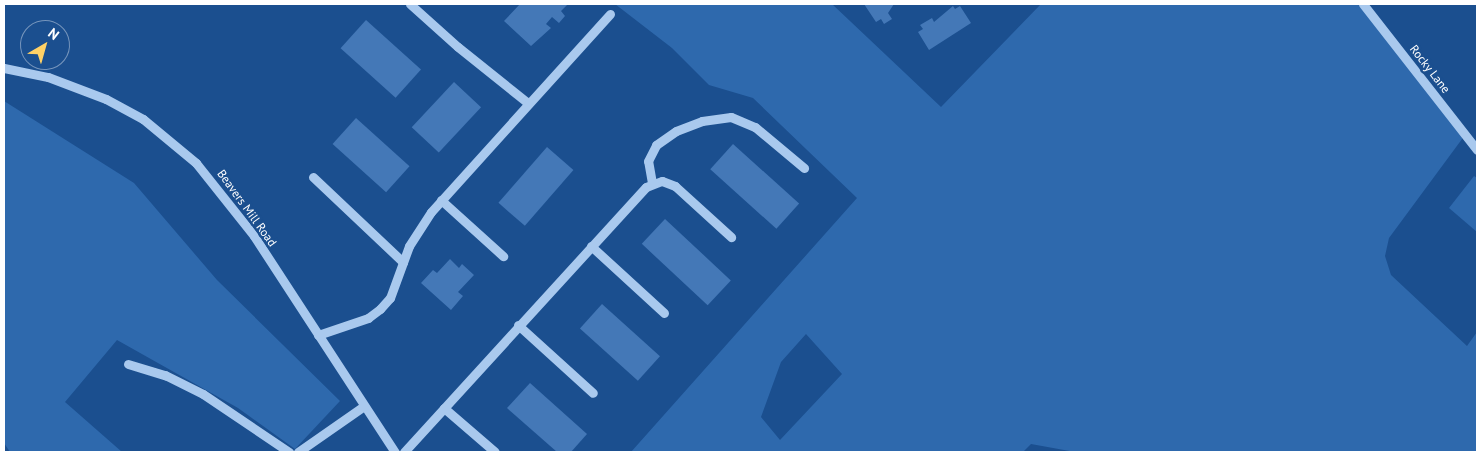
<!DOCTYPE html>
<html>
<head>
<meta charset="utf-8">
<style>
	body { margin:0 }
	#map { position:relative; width:1481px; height:456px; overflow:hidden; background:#1b4f8f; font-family:"PT Sans",sans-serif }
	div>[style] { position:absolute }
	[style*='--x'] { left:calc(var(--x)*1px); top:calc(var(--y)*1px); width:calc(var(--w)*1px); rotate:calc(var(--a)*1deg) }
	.green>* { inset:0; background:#2e69ad }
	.building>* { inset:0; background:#4478b7; transform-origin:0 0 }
	.minor>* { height:9px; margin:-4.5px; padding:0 4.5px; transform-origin:4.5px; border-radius:4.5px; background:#a9c9ee }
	span { translate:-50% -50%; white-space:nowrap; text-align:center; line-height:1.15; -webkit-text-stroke:5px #1b4f8f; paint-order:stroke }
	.street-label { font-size:12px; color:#fff }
	.frame { position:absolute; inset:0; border:5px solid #fff; pointer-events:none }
	.north { position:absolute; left:20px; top:20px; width:50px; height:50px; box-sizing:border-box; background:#1b4f8f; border:1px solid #7695bc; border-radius:50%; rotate:38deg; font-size:14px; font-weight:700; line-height:20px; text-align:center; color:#fff }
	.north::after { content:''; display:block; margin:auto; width:18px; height:22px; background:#ffd166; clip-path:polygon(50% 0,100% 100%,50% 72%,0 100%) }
</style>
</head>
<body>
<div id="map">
	<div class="green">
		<i style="clip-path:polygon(evenodd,615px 4px,832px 4px,941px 107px,1041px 4px,1363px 4px,1465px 135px,1389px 238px,1385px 256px,1391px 275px,1467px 346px,1477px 332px,1477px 452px,1075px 452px,1031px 444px,1023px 452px,631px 452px,857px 198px,753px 98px,709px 85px,672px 48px,615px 4px,806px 334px,842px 374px,780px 440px,761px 417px,781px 362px,806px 334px)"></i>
		<i style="clip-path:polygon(4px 101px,134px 183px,217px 280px,340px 401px,295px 449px,238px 408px,117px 340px,65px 402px,122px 452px,10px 452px,4px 443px)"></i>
		<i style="clip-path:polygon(1474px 176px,1477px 178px,1477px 232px,1449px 208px)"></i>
	</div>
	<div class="building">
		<i style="clip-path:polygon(520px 4px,568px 4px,561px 11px,565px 16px,559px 23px,552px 17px,546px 24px,551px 28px,531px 46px,504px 21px)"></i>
		<i style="clip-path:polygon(864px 4px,894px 4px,888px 13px,892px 19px,884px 24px,881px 19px,876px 22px)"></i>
		<i style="clip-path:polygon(953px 6px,955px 9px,960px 6px,971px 23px,929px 50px,918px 32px,923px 29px,920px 25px,932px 18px,934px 22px)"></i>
		<i style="left:366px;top:20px;width:74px;height:38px;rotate:42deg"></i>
		<i style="left:454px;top:82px;width:37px;height:62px;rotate:43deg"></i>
		<i style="left:356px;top:118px;width:72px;height:35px;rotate:42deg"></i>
		<i style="left:733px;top:144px;width:89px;height:34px;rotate:42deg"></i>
		<i style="left:547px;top:147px;width:35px;height:74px;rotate:41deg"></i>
		<i style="left:665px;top:219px;width:90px;height:34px;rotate:43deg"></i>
		<i style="clip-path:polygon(450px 259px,459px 268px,462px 264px,474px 275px,458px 292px,463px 296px,451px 310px,421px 283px,433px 270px,437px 273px)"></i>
		<i style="left:602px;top:304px;width:78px;height:33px;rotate:42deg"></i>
		<i style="clip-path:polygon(530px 383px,587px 434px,571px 452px,557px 452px,507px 408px)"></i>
	</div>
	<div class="minor">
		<i style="--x:410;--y:4;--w:64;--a:41.9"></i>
		<i style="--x:458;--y:47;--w:90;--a:38.7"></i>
		<i style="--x:1363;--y:4;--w:185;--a:52"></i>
		<i style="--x:4;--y:68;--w:45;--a:11.6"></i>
		<i style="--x:48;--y:77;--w:62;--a:20.8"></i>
		<i style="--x:106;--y:99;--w:42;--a:28.4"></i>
		<i style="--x:143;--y:119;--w:69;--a:39.7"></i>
		<i style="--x:196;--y:163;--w:93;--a:51.5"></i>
		<i style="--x:254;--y:236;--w:258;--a:56.9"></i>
		<i style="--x:313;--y:177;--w:124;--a:43.4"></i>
		<i style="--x:652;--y:183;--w:22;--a:-100"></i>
		<i style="--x:648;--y:161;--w:18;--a:-63"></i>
		<i style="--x:656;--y:145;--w:24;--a:-35"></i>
		<i style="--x:676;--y:131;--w:28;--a:-21"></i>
		<i style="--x:702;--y:121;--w:29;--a:-8"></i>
		<i style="--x:731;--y:117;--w:26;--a:23"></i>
		<i style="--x:755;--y:127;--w:64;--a:39.9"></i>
		<i style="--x:441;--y:200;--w:84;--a:42.1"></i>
		<i style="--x:591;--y:246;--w:99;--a:42.5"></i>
		<i style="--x:518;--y:325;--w:101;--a:42.2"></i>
		<i style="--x:318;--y:335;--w:53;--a:-18.8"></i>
		<i style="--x:368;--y:318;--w:15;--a:-37"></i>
		<i style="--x:380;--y:309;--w:15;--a:-48"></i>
		<i style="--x:390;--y:298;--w:55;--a:-69.9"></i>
		<i style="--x:409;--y:246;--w:40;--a:-57.1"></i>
		<i style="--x:431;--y:212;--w:267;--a:-47.9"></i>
		<i style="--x:128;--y:364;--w:39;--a:17"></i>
		<i style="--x:165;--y:375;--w:42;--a:26.6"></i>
		<i style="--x:203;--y:394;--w:104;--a:34"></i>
		<i style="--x:444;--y:408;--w:67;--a:40.8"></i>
		<i style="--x:298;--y:452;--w:80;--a:-34.9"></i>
		<i style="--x:404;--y:452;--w:359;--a:-47.6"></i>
		<i style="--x:646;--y:187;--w:17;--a:-21"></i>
		<i style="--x:662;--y:181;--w:14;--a:21"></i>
		<i style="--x:675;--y:186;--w:76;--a:42.3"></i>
	</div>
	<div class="street-label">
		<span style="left:1430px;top:69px;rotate:52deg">Rocky Lane</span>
		<span style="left:247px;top:208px;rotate:54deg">Beavers Mill Road</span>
	</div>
	<div class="frame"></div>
	<div class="north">N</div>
</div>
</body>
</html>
